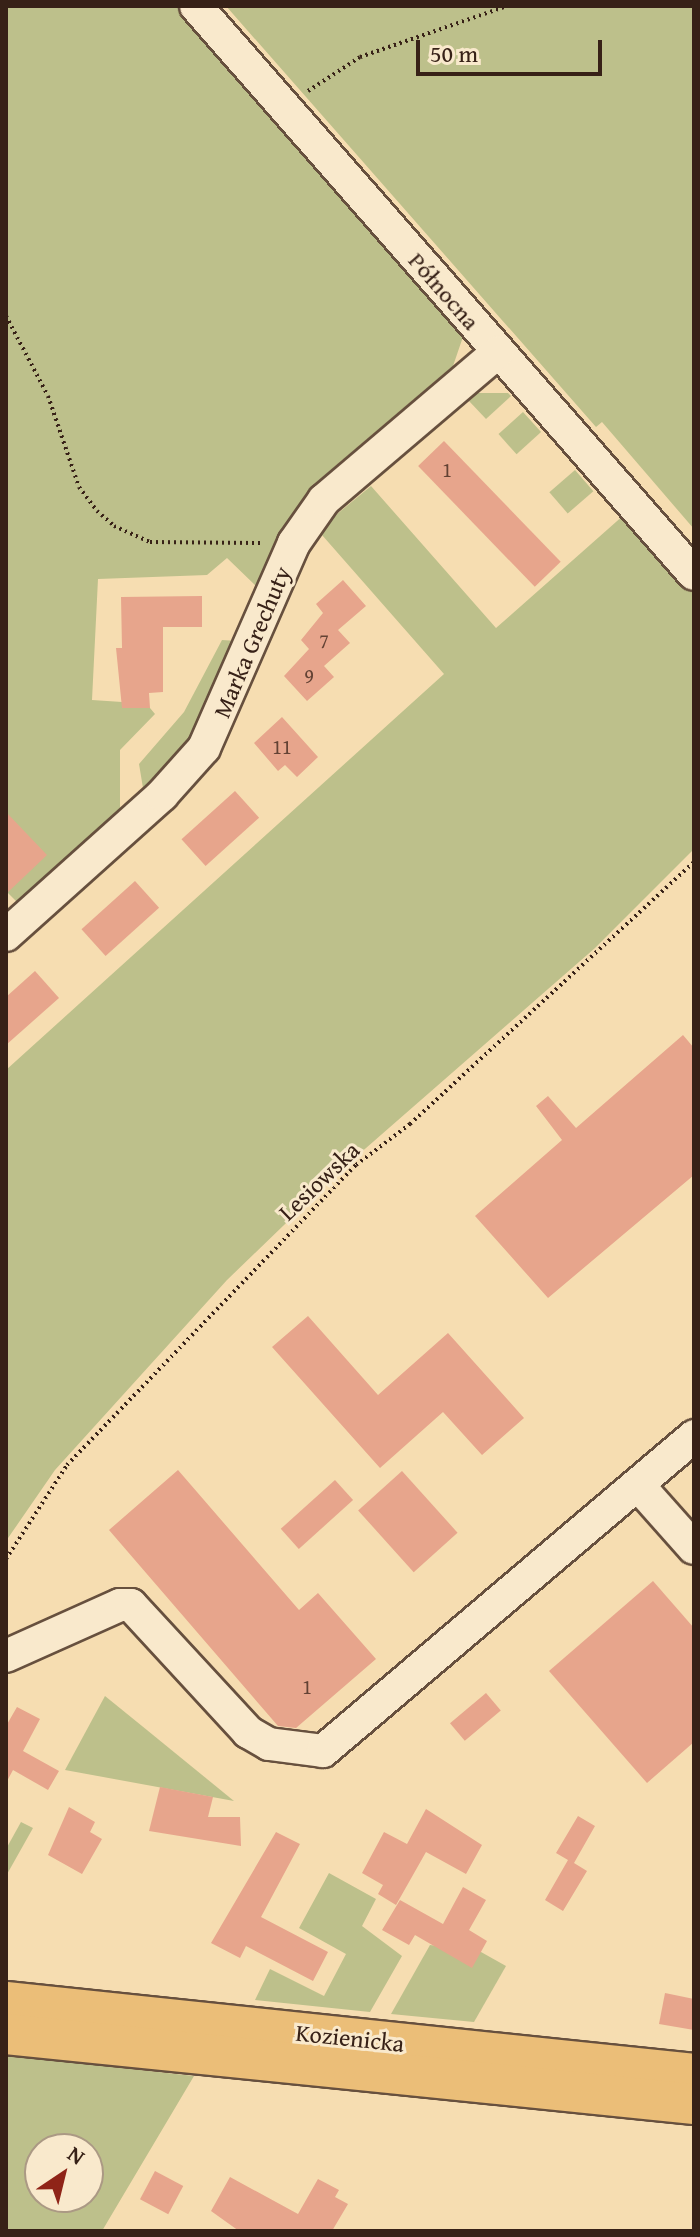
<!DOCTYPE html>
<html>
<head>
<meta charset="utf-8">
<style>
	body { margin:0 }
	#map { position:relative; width:700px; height:2237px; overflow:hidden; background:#f6ddb1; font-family:"Gentium Book Plus",serif }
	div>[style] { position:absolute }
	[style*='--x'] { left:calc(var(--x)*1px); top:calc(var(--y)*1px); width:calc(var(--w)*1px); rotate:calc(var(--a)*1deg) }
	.green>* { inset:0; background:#bdc08b; transform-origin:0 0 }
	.building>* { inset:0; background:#e7a58c; transform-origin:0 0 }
	.path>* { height:4px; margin-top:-2px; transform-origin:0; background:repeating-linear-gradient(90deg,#372117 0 2px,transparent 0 6px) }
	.roads { filter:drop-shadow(2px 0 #67503e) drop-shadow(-2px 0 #67503e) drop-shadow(0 2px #67503e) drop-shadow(0 -2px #67503e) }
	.minor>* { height:32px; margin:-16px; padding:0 16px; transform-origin:16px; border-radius:16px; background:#f9e9cc }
	.major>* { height:40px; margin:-20px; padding:0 20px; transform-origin:20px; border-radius:20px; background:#ebbe78 }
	span { translate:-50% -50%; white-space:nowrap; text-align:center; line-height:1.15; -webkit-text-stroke:6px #f9e9cc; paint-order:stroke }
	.number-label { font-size:20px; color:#634234 }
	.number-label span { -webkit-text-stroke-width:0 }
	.street-label { font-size:24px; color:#372117 }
	.frame { position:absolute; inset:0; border:8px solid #372117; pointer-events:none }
	.north { position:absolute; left:24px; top:2133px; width:80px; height:80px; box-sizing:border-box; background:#f9e9cc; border:2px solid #ab9984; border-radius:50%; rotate:35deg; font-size:22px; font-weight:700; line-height:32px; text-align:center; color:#372117 }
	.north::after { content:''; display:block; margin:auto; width:28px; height:36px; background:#8f2418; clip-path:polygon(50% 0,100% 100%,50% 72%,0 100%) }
	.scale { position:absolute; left:416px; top:40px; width:186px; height:36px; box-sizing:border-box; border:4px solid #372117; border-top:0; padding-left:10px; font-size:24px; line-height:28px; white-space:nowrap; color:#372117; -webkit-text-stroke:6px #f9e9cc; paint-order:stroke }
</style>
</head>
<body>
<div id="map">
	<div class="green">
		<i style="clip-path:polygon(6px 6px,180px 6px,465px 331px,453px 366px,312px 486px,275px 548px,258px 588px,227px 558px,207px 575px,98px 579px,92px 700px,122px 702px,123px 708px,150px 708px,155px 714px,120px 750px,120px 809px,18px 903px,6px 891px)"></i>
		<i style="clip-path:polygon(226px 6px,694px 6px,694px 529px,602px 422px,596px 427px)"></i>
		<i style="clip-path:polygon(477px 393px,508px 393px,511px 396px,486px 419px,469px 401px)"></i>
		<i style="left:523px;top:412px;width:27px;height:33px;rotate:48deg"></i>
		<i style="left:575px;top:470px;width:28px;height:34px;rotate:49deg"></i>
		<i style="clip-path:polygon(371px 486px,496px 628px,625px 514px,694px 593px,694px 849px,595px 948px,342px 1169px,227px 1280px,55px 1470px,6px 1541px,6px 1070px,444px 674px,322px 535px,331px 519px)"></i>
		<i style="clip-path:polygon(222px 640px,237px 641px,192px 740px,143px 788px,139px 764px,184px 712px)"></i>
		<i style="clip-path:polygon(105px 1696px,142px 1726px,234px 1801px,65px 1770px)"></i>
		<i style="clip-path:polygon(21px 1822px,33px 1828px,6px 1876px,6px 1849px)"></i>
		<i style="clip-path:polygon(329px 1873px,376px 1899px,362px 1926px,402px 1956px,370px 2012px,255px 2000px,270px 1969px,324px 1996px,346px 1954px,299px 1928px)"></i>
		<i style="clip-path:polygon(430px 1945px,481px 1952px,506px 1966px,474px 2022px,391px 2014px)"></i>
		<i style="clip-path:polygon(evenodd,6px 2055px,194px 2076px,102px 2231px,6px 2231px,6px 2055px,40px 2149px,88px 2149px,88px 2197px,40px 2197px,40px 2149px)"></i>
	</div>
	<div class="building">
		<i style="left:444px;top:441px;width:168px;height:36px;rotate:46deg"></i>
		<i style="clip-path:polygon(343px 580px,366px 606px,338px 630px,350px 643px,324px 666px,334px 677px,307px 701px,284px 676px,309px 649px,301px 640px,323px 613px,316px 604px)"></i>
		<i style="clip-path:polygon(202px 596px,202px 627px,163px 627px,163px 692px,149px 693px,150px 708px,122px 708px,116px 648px,122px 648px,121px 597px)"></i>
		<i style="clip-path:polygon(282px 717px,318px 757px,297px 777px,285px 765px,278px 771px,254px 743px)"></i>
		<i style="left:235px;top:791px;width:36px;height:72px;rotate:48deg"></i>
		<i style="clip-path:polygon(6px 812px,47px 855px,6px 894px)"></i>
		<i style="left:135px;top:881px;width:36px;height:72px;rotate:48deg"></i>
		<i style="clip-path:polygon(35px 971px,59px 998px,6px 1045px,6px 997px)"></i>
		<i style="clip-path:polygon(683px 1035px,694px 1048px,694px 1175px,548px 1298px,475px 1216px,562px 1140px,536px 1106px,548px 1096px,576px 1128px)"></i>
		<i style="clip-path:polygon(308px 1316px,378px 1395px,448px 1333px,524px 1418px,482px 1455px,443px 1412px,380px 1468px,272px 1347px)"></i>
		<i style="clip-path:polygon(178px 1470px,299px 1610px,318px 1593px,376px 1659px,296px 1728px,278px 1726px,109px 1530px)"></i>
		<i style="left:402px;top:1471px;width:83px;height:59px;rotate:48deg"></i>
		<i style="left:335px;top:1480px;width:27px;height:73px;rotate:48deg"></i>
		<i style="clip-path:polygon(653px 1581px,694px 1628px,694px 1742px,647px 1783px,549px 1671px)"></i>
		<i style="left:486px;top:1693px;width:23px;height:47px;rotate:50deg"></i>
		<i style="clip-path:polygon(17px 1707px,40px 1719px,23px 1751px,59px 1771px,48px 1790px,13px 1770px,6px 1783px,6px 1726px)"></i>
		<i style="clip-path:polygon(160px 1787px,213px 1797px,208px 1817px,240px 1817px,241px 1846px,149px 1831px)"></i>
		<i style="clip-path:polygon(69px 1807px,95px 1822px,90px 1832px,102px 1839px,82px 1874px,48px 1855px)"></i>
		<i style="clip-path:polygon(426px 1809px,482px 1845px,466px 1874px,426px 1852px,396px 1905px,378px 1894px,383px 1885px,362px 1873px,384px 1832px,407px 1844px)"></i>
		<i style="clip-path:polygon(578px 1816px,595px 1826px,574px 1863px,587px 1871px,563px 1911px,545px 1900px,568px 1860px,556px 1853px)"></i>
		<i style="clip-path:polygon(276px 1832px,300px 1844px,261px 1917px,328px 1952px,313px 1981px,246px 1946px,240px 1958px,211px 1943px)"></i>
		<i style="clip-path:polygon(463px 1887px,486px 1900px,469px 1930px,487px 1941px,472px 1968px,415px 1935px,409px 1945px,382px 1930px,400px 1900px,443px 1924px)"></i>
		<i style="clip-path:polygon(665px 1993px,694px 1999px,694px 2030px,659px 2024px)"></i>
		<i style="left:155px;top:2171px;width:32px;height:32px;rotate:28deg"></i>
		<i style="clip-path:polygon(230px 2177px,298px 2214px,318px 2179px,339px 2190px,335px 2197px,348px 2204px,332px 2231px,239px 2231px,211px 2211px)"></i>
	</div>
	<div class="path">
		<i style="--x:308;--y:91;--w:62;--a:-33.2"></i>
		<i style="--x:360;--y:57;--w:156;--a:-19.1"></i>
		<i style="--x:6;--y:316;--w:90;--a:62.3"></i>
		<i style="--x:48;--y:396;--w:96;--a:71.2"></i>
		<i style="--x:79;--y:487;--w:30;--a:53"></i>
		<i style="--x:97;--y:511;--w:23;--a:41"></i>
		<i style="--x:114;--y:526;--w:39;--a:24"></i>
		<i style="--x:150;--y:542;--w:114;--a:0.5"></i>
		<i style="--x:6;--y:1559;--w:112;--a:-57"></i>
		<i style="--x:67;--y:1465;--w:417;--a:-46.1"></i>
		<i style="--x:356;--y:1165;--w:68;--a:-37.2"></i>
		<i style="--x:410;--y:1124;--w:386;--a:-42.7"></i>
	</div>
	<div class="roads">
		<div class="minor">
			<i style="--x:196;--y:6;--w:755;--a:48.76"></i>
			<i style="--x:6;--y:935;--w:210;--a:-41.9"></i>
			<i style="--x:162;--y:795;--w:63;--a:-48.2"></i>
			<i style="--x:204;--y:748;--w:224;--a:-66.3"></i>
			<i style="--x:294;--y:543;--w:52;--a:-55.1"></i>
			<i style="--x:324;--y:500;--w:228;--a:-40.4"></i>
			<i style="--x:638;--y:1485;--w:84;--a:48.4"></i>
			<i style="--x:6;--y:1656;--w:125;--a:-24.1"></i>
			<i style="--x:120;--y:1605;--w:11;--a:0"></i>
			<i style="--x:131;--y:1605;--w:173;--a:47.3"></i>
			<i style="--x:248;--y:1732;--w:24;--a:30"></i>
			<i style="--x:269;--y:1744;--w:54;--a:7.4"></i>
			<i style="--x:323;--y:1751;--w:487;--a:-40.3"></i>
		</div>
		<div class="major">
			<i style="--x:6;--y:2002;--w:692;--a:5.97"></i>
			<i style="--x:6;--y:2034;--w:692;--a:5.81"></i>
		</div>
	</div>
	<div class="number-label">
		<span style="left:447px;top:469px">1</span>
		<span style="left:324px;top:640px">7</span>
		<span style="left:309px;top:675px">9</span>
		<span style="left:282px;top:746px">11</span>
		<span style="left:307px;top:1686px">1</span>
	</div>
	<div class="street-label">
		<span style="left:444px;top:291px;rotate:49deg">Północna</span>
		<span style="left:252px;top:642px;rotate:-67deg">Marka Grechuty</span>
		<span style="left:319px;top:1181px;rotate:-44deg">Lesiowska</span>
		<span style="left:350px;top:2038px;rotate:6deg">Kozienicka</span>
	</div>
	<div class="frame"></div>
	<div class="north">N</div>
	<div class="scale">50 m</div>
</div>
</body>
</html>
